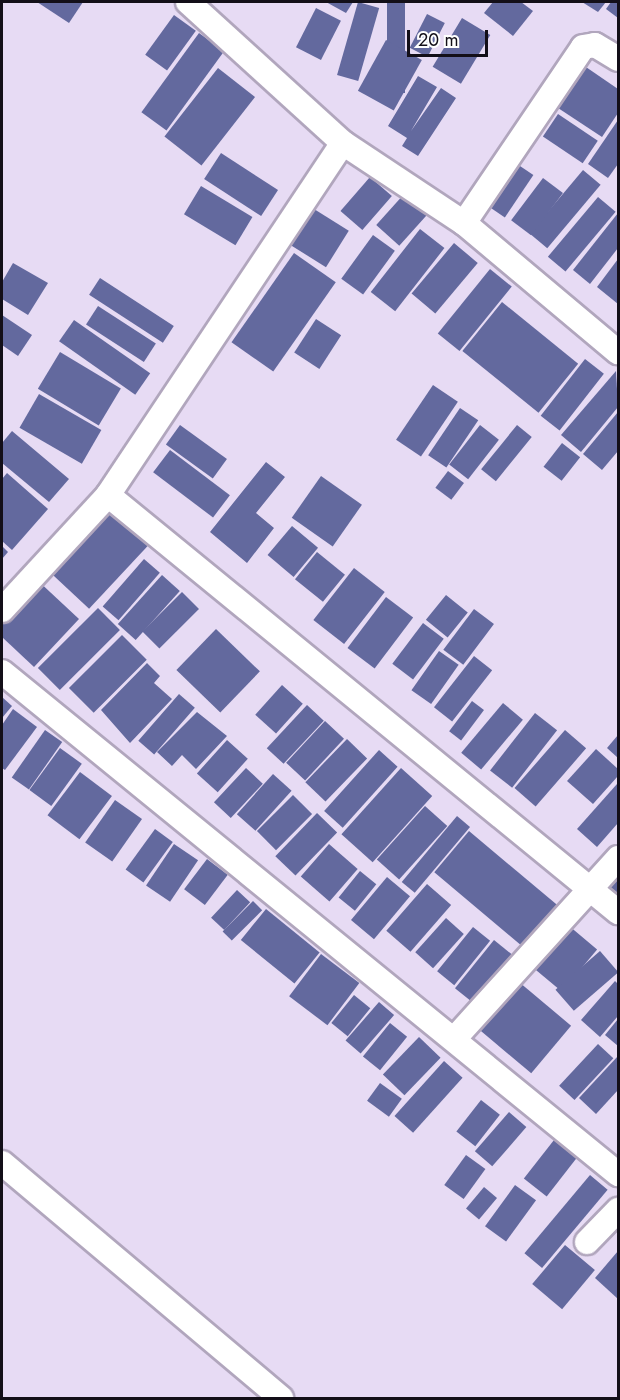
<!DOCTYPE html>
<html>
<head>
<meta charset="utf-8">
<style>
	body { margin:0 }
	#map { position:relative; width:620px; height:1400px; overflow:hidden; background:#e7dbf4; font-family:Jost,sans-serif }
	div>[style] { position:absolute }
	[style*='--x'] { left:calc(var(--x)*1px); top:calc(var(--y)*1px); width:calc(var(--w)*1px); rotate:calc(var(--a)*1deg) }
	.building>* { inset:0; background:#63699e; transform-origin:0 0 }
	.roads { filter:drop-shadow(2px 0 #b1a6bd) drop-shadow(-2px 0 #b1a6bd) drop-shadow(0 2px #b1a6bd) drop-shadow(0 -2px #b1a6bd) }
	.street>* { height:24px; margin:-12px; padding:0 12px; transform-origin:12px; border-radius:12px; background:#fff }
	span { translate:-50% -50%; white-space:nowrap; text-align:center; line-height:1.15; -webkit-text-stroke:6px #fff; paint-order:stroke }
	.frame { position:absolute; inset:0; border:3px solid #130f18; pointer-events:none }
	.scale { position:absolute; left:407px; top:30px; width:81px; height:27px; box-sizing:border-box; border:3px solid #130f18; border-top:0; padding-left:8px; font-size:18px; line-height:21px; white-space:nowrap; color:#130f18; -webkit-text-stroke:4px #fff; paint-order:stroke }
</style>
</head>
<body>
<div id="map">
	<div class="building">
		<i style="clip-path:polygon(37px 2px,83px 2px,69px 23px)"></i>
		<i style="clip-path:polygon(326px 2px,353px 2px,346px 13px)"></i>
		<i style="left:358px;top:2px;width:22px;height:76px;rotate:16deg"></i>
		<i style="left:387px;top:2px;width:18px;height:91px"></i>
		<i style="clip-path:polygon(493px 2px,521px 2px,533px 11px,513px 36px,484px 13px)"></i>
		<i style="clip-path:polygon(582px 2px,606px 2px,598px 12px)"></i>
		<i style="clip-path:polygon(611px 2px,618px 2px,618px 18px,606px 9px)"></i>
		<i style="left:316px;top:8px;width:28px;height:44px;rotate:27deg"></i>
		<i style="left:427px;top:14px;width:20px;height:38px;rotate:27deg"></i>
		<i style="left:174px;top:15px;width:27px;height:49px;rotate:36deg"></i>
		<i style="left:462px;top:18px;width:33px;height:57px;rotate:31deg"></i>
		<i style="left:199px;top:33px;width:31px;height:98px;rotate:36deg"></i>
		<i style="left:386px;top:40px;width:41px;height:58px;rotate:29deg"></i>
		<i style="clip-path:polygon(583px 65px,618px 89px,618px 113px,602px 137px,555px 106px)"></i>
		<i style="left:218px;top:68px;width:47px;height:87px;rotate:38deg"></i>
		<i style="clip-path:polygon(418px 76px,437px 87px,411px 131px,441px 88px,456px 98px,418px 156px,402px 146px,407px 138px,388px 126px)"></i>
		<i style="left:558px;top:114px;width:48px;height:27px;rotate:34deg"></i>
		<i style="clip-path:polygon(618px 120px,618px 164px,608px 178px,588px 164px)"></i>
		<i style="left:221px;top:153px;width:68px;height:31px;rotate:33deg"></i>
		<i style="left:511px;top:160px;width:27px;height:51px;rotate:34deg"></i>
		<i style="left:583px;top:170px;width:23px;height:83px;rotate:40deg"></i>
		<i style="left:370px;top:177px;width:29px;height:45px;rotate:41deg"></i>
		<i style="left:543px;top:178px;width:25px;height:53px;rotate:37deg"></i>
		<i style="left:201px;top:186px;width:60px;height:33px;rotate:31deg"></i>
		<i style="left:405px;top:193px;width:31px;height:43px;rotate:42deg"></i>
		<i style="left:598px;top:197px;width:23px;height:78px;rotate:40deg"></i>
		<i style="left:314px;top:209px;width:41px;height:43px;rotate:32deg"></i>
		<i style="clip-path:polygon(618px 213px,618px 248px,590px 284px,573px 270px)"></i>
		<i style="left:420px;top:229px;width:31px;height:80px;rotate:38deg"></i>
		<i style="left:373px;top:235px;width:27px;height:54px;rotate:36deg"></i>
		<i style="left:454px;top:243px;width:31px;height:66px;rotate:40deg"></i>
		<i style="left:294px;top:253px;width:51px;height:109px;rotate:35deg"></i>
		<i style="clip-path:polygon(618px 259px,618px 304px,597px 287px)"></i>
		<i style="clip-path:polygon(13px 263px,48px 283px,28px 315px,2px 299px,2px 282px)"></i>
		<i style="left:490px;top:269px;width:28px;height:83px;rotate:39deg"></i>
		<i style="left:100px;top:278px;width:88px;height:20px;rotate:33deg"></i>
		<i style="left:502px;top:302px;width:98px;height:63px;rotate:39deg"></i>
		<i style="left:98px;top:306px;width:69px;height:22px;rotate:33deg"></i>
		<i style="clip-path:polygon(2px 315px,32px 335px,18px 356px,2px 345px)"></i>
		<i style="left:316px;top:319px;width:30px;height:40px;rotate:33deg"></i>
		<i style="left:74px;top:320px;width:93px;height:26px;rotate:35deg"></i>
		<i style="left:60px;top:352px;width:71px;height:43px;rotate:31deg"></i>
		<i style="left:585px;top:359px;width:24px;height:72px;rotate:38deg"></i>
		<i style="clip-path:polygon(616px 371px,618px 407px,581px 452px,561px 435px)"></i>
		<i style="left:433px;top:385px;width:30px;height:66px;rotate:34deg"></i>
		<i style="left:39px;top:394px;width:72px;height:39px;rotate:30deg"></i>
		<i style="left:460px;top:408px;width:22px;height:57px;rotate:34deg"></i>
		<i style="clip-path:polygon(618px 412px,618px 451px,602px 470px,583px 454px)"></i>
		<i style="left:180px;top:425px;width:58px;height:24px;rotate:36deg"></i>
		<i style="left:480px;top:425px;width:24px;height:50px;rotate:38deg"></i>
		<i style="left:517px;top:425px;width:19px;height:57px;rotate:39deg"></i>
		<i style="clip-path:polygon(12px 431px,69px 479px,49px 502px,2px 463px,2px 443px)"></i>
		<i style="left:562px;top:443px;width:23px;height:30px;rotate:38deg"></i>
		<i style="left:170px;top:450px;width:75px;height:28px;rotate:37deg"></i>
		<i style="clip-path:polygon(266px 462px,285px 477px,256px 513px,274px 528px,247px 563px,210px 532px)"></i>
		<i style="left:448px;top:471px;width:20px;height:21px;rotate:37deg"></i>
		<i style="clip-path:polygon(7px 473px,48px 509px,12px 550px,2px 541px,2px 479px)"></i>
		<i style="left:321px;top:476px;width:50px;height:51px;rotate:35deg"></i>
		<i style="left:108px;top:502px;width:59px;height:91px;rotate:43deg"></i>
		<i style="left:292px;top:526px;width:34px;height:38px;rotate:40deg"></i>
		<i style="clip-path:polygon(2px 546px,8px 552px,2px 559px)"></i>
		<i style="left:317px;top:552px;width:36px;height:35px;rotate:39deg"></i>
		<i style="left:144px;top:559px;width:21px;height:63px;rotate:41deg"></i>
		<i style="left:354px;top:568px;width:39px;height:66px;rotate:38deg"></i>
		<i style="left:162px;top:575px;width:24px;height:66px;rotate:42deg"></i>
		<i style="clip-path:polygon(35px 578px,79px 619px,34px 667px,2px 637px,2px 614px)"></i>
		<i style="left:182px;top:592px;width:24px;height:56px;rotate:45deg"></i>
		<i style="left:446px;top:595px;width:28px;height:32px;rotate:39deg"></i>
		<i style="left:386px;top:597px;width:34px;height:64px;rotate:37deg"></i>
		<i style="left:98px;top:608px;width:31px;height:85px;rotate:45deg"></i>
		<i style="left:474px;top:609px;width:25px;height:51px;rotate:37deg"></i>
		<i style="left:423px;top:623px;width:26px;height:51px;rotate:37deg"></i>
		<i style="left:216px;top:629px;width:61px;height:57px;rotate:44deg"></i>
		<i style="left:122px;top:635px;width:35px;height:75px;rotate:45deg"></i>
		<i style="left:439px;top:651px;width:24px;height:48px;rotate:35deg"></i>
		<i style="left:474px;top:656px;width:23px;height:65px;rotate:38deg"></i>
		<i style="clip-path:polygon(147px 663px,160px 676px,154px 683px,172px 699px,130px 743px,101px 710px)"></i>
		<i style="left:282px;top:685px;width:28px;height:40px;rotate:42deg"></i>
		<i style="left:179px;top:694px;width:21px;height:62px;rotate:41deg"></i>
		<i style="clip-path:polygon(2px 697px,12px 706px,2px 718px)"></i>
		<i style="left:472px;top:701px;width:15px;height:38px;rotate:37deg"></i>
		<i style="left:503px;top:703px;width:26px;height:65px;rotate:40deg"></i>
		<i style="left:307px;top:705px;width:23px;height:59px;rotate:43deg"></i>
		<i style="clip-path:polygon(13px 709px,37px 727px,5px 770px,2px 768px,2px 725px)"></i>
		<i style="clip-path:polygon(197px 712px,227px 736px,196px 769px,182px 755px,172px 766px,157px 752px)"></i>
		<i style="left:535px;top:713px;width:28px;height:73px;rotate:38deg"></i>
		<i style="left:325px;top:721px;width:26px;height:57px;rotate:43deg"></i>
		<i style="left:45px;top:730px;width:21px;height:58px;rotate:35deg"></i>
		<i style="left:565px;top:730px;width:28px;height:77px;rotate:41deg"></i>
		<i style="clip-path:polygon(618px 735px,618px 758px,607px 748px)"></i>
		<i style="left:347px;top:739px;width:28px;height:60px;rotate:44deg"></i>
		<i style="left:227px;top:740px;width:28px;height:45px;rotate:42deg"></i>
		<i style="left:60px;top:748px;width:27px;height:52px;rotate:36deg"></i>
		<i style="clip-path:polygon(596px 749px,618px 769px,618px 776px,593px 804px,567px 781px)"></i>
		<i style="left:379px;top:750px;width:25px;height:82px;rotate:42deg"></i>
		<i style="left:246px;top:768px;width:23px;height:47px;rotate:43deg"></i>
		<i style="left:401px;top:768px;width:42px;height:89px;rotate:42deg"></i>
		<i style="left:80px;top:772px;width:40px;height:54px;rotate:37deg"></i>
		<i style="left:273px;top:774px;width:25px;height:54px;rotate:42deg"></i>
		<i style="clip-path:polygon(617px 784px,618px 823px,597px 847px,577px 829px)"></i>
		<i style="left:293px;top:795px;width:27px;height:51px;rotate:45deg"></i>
		<i style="left:115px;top:800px;width:33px;height:52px;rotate:35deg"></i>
		<i style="left:425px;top:806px;width:30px;height:72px;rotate:42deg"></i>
		<i style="left:317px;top:813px;width:28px;height:60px;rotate:44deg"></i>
		<i style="left:457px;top:816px;width:17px;height:86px;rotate:40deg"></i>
		<i style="left:155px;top:829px;width:22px;height:50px;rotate:36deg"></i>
		<i style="left:469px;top:831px;width:116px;height:54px;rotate:40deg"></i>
		<i style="left:174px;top:844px;width:29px;height:50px;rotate:34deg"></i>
		<i style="left:329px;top:844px;width:38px;height:43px;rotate:41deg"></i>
		<i style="left:207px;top:859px;width:26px;height:38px;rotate:37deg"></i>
		<i style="clip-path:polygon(618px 870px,618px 898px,605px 885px)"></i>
		<i style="left:360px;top:871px;width:21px;height:34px;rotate:39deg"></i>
		<i style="left:387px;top:877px;width:30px;height:56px;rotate:40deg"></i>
		<i style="left:427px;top:884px;width:32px;height:62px;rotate:41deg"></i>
		<i style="left:237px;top:890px;width:18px;height:38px;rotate:43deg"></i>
		<i style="left:253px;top:901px;width:13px;height:43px;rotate:45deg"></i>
		<i style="left:266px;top:909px;width:69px;height:40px;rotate:39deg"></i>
		<i style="left:446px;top:918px;width:24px;height:46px;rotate:42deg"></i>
		<i style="left:568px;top:925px;width:38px;height:55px;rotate:40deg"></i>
		<i style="left:473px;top:927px;width:22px;height:57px;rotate:39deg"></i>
		<i style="left:494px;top:940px;width:26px;height:62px;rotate:39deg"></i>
		<i style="left:600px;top:951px;width:28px;height:59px;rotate:49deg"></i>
		<i style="left:321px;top:954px;width:48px;height:53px;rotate:37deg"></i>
		<i style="clip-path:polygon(615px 981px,618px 984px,618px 1016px,600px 1037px,581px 1020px)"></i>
		<i style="left:519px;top:982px;width:68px;height:62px;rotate:40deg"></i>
		<i style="left:354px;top:995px;width:21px;height:36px;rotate:39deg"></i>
		<i style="left:379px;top:1002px;width:20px;height:51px;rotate:41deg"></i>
		<i style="clip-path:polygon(618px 1019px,618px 1046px,605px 1035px)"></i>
		<i style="left:390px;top:1023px;width:22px;height:43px;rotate:39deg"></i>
		<i style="left:419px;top:1037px;width:30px;height:52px;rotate:44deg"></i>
		<i style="left:598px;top:1044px;width:21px;height:57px;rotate:43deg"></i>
		<i style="clip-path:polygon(618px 1056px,618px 1090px,596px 1114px,579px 1098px)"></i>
		<i style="left:444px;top:1061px;width:25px;height:74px;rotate:42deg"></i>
		<i style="left:380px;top:1083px;width:27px;height:22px;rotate:36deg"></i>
		<i style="left:481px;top:1100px;width:24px;height:40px;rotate:38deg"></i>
		<i style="left:509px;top:1112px;width:23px;height:52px;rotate:41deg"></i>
		<i style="left:554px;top:1140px;width:29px;height:49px;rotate:38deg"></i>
		<i style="left:466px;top:1155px;width:24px;height:37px;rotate:36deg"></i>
		<i style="left:590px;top:1175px;width:23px;height:102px;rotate:40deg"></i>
		<i style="left:515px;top:1185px;width:26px;height:51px;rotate:36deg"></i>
		<i style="left:484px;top:1187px;width:17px;height:28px;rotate:40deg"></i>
		<i style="left:565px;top:1245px;width:39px;height:51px;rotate:40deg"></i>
		<i style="clip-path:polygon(618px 1251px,618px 1299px,595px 1278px)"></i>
	</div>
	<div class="roads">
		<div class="street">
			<i style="--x:188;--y:2;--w:210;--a:42.3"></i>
			<i style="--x:343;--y:143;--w:145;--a:33.5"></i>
			<i style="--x:464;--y:223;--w:201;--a:40"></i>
			<i style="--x:464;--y:223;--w:212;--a:-55.9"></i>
			<i style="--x:583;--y:47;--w:12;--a:-9"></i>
			<i style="--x:595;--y:45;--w:27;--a:31"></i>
			<i style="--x:108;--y:495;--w:659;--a:39.27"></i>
			<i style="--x:2;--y:610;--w:156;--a:-47.3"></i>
			<i style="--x:108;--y:495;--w:423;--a:-56.3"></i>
			<i style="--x:2;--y:672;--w:795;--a:39.18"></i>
			<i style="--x:455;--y:1038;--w:243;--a:-47.8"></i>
			<i style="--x:2;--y:1163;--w:365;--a:40.1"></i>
			<i style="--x:587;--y:1242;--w:45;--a:-45.9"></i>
		</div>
	</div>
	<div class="frame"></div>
	<div class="scale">20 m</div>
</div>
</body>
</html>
